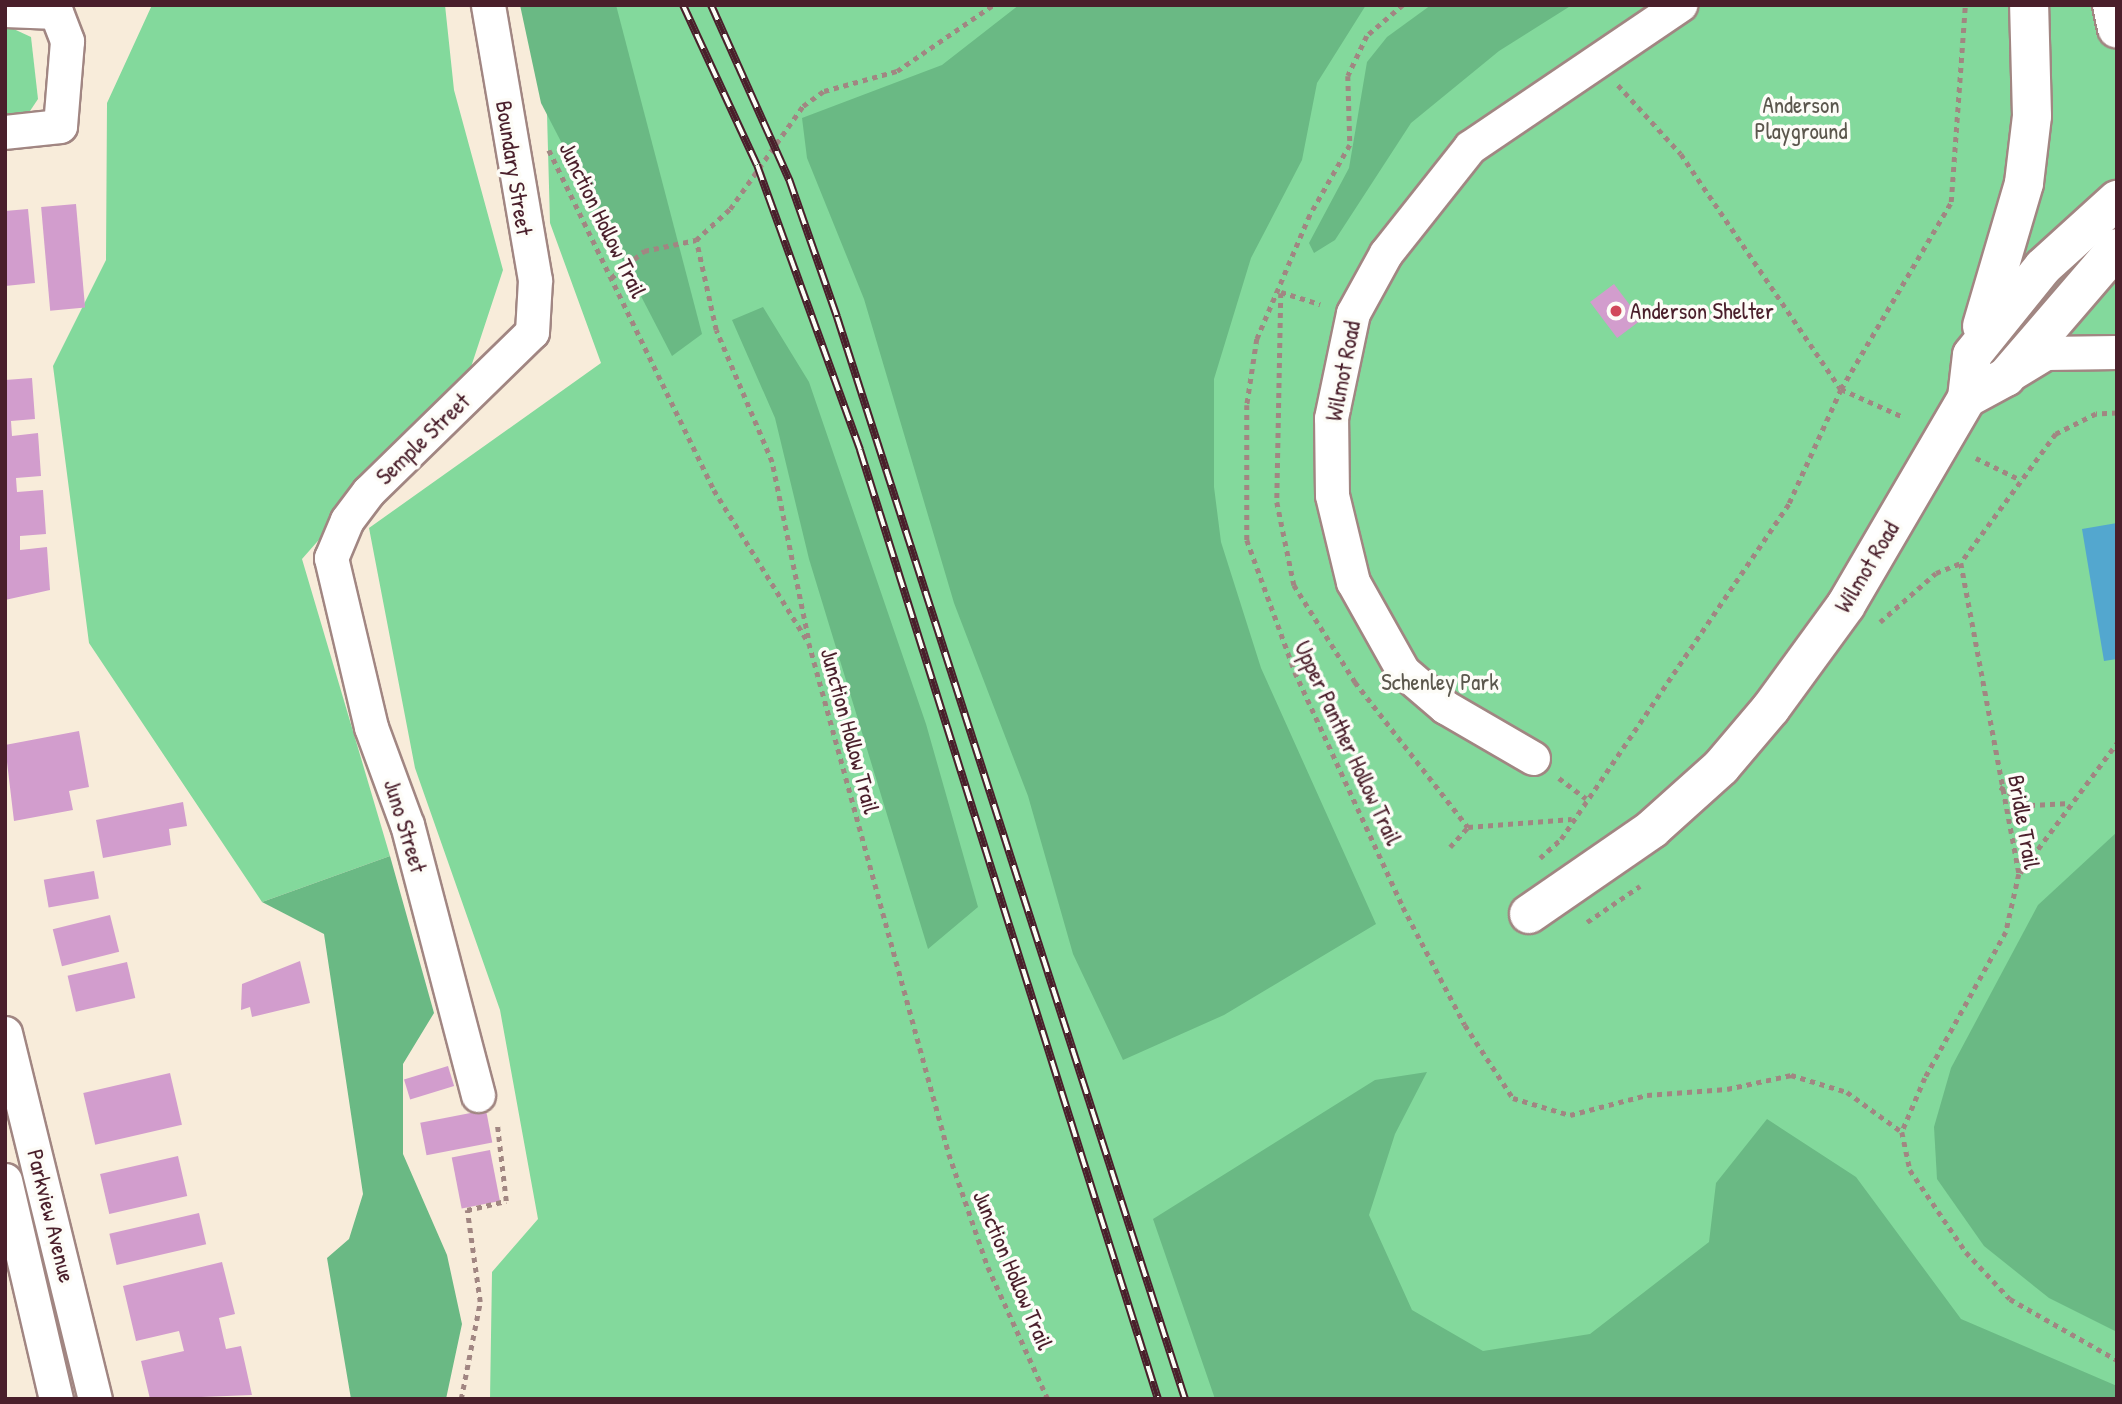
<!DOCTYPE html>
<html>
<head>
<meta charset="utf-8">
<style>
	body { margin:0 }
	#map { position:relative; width:2122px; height:1404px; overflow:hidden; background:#f8ecda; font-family:"Patrick Hand",sans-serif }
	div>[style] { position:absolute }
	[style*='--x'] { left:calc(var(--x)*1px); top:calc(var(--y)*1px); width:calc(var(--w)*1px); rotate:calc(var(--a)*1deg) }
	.green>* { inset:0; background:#83d99c }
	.forest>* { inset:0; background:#6ab984 }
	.water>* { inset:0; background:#53a7cf }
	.building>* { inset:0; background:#d29dcd; transform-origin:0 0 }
	.path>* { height:4.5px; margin-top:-2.25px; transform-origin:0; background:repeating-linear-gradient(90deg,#a18682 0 5px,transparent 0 10px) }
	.roads { filter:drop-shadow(2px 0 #a18682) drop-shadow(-2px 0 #a18682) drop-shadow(0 2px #a18682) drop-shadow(0 -2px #a18682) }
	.minor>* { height:33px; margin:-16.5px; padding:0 16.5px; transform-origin:16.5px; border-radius:16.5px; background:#fff }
	.major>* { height:38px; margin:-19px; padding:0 19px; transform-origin:19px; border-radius:19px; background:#fff }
	.rail>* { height:8px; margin-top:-4px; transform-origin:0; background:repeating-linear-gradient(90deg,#fdfcf7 0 16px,#4a1f2b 0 32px); box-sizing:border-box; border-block:2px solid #4a1f2b }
	.dots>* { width:19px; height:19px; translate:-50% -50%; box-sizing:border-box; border:4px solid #fdfcf7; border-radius:50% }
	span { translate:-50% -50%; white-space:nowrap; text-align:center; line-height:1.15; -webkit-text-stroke:7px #fdfcf7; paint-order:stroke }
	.park-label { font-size:23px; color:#5b574d }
	.street-label { font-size:23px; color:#4a1f2b }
	.poi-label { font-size:23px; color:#4a1f2b }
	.left { translate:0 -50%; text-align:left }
	.frame { position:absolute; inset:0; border:7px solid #4a1f2b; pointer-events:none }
</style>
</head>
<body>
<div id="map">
	<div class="green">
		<i style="clip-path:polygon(152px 5px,445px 5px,454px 90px,503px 270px,471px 367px,302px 559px,390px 856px,262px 902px,89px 643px,53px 366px,106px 260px,107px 103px)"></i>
		<i style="clip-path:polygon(544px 5px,2117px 5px,2117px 1399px,490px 1399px,492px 1272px,538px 1219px,500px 1010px,415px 768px,369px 528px,601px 363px,550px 223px)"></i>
		<i style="clip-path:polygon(5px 25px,31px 37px,38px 99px,30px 111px,5px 117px)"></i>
	</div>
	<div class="forest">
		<i style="clip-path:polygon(520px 5px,616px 5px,702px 334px,672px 356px,541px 103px)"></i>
		<i style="clip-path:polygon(1019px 5px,1366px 5px,1317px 83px,1302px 160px,1251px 258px,1214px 379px,1214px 487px,1221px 542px,1261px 668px,1376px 924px,1224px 1015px,1123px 1060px,1073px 954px,1028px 796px,954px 603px,864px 299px,807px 158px,802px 118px,942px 65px)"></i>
		<i style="clip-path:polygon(1431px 5px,1572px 5px,1499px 51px,1411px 123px,1335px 240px,1314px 253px,1309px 243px,1349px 168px,1367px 62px,1387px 37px)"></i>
		<i style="clip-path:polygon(763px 307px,809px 382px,926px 724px,978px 907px,928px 949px,809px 559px,775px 418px,732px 320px)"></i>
		<i style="clip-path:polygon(2117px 832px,2117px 1332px,2049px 1298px,1984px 1246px,1937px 1179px,1934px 1127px,1951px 1068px,2038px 905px)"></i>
		<i style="clip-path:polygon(390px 856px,434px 1013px,403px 1064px,403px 1154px,447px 1255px,462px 1324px,446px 1399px,351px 1399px,327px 1258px,349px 1239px,363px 1194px,324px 934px,262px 902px)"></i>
		<i style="clip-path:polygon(1427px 1072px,1395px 1134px,1369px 1215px,1412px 1310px,1483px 1351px,1590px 1334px,1709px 1242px,1716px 1183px,1767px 1119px,1856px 1177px,1961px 1319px,2117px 1386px,2117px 1399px,1215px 1399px,1153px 1219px,1375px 1080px)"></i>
	</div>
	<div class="water">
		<i style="clip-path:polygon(2117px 523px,2117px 659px,2104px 661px,2082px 529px)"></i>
	</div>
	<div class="building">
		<i style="left:76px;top:204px;width:104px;height:35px;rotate:85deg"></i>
		<i style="clip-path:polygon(28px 209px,35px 283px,5px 286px,5px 211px)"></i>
		<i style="left:1614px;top:284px;width:45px;height:30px;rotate:53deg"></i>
		<i style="clip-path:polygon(32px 378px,35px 419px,11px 421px,12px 436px,38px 433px,41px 476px,16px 478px,17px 492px,43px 490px,46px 534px,20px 536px,20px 550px,47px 547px,50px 590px,5px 600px,5px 380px)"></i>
		<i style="clip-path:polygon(79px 731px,89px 787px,69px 791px,73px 810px,14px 821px,5px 745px)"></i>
		<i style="clip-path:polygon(183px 802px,187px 826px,169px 829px,171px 845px,103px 858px,96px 820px)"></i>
		<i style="left:94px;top:871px;width:28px;height:51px;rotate:80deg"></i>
		<i style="left:110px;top:915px;width:38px;height:59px;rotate:76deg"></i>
		<i style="clip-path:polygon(300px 961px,310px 1003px,252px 1017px,250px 1007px,241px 1010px,242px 984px)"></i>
		<i style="left:127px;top:962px;width:37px;height:61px;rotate:77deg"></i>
		<i style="left:448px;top:1066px;width:21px;height:46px;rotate:73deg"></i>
		<i style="left:170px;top:1073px;width:53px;height:89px;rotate:77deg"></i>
		<i style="left:486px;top:1110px;width:33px;height:67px;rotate:79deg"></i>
		<i style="left:490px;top:1150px;width:52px;height:39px;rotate:79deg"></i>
		<i style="left:178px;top:1156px;width:41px;height:80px;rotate:77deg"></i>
		<i style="left:199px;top:1213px;width:32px;height:92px;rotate:77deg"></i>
		<i style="clip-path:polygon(222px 1262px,235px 1314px,219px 1318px,226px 1349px,241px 1346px,252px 1395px,150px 1399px,141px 1361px,184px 1351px,179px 1331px,136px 1341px,123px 1286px)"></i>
	</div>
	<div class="path">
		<i style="--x:1403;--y:5;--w:48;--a:139.3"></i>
		<i style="--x:1367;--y:36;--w:44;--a:115.4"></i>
		<i style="--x:1348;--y:76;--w:69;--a:88.3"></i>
		<i style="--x:1350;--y:145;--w:81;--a:119.7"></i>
		<i style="--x:1310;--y:215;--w:135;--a:113.1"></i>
		<i style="--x:1257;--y:339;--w:67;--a:98.6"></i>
		<i style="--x:1247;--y:405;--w:135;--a:90"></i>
		<i style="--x:1247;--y:540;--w:140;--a:70"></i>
		<i style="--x:1295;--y:672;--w:259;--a:65.3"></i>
		<i style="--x:1403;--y:907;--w:133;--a:62.3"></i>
		<i style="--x:1465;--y:1025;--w:87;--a:56.7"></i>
		<i style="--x:1513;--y:1098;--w:59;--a:16.6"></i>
		<i style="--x:1570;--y:1115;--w:80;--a:-14.6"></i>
		<i style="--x:1647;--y:1095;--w:80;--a:-4.3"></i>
		<i style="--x:1727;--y:1089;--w:66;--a:-12.3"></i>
		<i style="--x:1791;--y:1075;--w:59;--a:16.9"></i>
		<i style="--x:1847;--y:1092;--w:68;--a:36"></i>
		<i style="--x:1618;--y:85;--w:93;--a:47.6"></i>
		<i style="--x:1681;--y:154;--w:284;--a:55.8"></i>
		<i style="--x:1841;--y:389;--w:66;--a:24.2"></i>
		<i style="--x:549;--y:150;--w:378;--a:64.1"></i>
		<i style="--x:714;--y:490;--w:180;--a:58.2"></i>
		<i style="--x:809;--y:643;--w:530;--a:74.68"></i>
		<i style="--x:949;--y:1154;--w:120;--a:71"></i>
		<i style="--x:988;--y:1267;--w:145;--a:65.6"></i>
		<i style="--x:611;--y:278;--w:43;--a:-39.3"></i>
		<i style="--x:644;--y:251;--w:53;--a:-11.9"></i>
		<i style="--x:1281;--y:292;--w:41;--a:17.1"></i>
		<i style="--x:1281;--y:293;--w:209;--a:91.1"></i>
		<i style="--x:1277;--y:502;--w:85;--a:78.4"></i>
		<i style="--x:1294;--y:585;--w:115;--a:57.8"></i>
		<i style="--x:1355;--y:682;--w:184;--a:52.1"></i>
		<i style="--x:2117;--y:413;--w:21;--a:177"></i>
		<i style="--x:2096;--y:414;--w:45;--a:153.4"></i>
		<i style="--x:2056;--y:434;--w:160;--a:126.4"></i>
		<i style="--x:1961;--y:563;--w:316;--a:79.4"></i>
		<i style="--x:2019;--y:874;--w:59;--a:102.6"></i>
		<i style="--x:2006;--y:932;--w:167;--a:119"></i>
		<i style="--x:1925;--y:1078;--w:59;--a:113.1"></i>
		<i style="--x:1902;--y:1132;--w:39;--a:78"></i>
		<i style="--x:1910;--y:1170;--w:99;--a:55.7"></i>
		<i style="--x:1966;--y:1252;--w:64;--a:46.9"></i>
		<i style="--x:2010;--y:1299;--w:123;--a:29.7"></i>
		<i style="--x:1976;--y:458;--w:50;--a:26.1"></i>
		<i style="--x:1880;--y:622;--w:74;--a:-41.2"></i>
		<i style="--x:1936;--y:573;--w:27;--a:-22"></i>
		<i style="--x:808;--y:638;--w:180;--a:-101.6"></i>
		<i style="--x:772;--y:462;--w:143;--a:-113"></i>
		<i style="--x:716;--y:330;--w:92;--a:-102.5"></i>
		<i style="--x:696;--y:240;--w:46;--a:-42.4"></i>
		<i style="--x:730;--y:209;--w:126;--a:-54.7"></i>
		<i style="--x:803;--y:106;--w:26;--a:-36"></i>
		<i style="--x:824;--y:91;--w:76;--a:-15.3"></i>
		<i style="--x:897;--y:71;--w:116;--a:-34.5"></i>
		<i style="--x:1559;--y:778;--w:34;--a:37"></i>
		<i style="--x:2000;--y:787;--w:35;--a:31"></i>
		<i style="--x:2030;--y:805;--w:40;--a:-2.9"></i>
		<i style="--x:1450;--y:847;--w:27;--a:-48"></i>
		<i style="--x:1468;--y:827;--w:104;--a:-4.4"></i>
		<i style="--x:1540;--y:858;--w:28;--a:-42"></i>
		<i style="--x:1561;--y:839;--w:406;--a:-55.8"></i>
		<i style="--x:1789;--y:503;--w:125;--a:-65.5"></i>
		<i style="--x:1841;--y:389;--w:217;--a:-59.5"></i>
		<i style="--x:1951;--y:202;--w:197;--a:-85.9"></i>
		<i style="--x:2020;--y:873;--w:162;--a:-53.3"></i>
		<i style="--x:1587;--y:922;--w:64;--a:-34.2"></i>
		<i style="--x:461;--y:1399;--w:99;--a:-78.9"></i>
		<i style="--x:480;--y:1302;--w:93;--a:-98"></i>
		<i style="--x:467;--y:1210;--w:40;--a:-13"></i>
		<i style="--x:506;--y:1201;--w:79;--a:-96.6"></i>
	</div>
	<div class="roads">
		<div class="minor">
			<i style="--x:5;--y:10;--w:51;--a:2.2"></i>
			<i style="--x:56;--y:12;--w:31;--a:69"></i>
			<i style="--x:67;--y:41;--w:85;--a:94.7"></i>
			<i style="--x:60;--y:126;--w:55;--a:173.8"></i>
			<i style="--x:2014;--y:372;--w:37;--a:-31"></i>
			<i style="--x:2046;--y:353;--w:71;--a:-0.8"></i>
			<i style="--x:1533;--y:758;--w:102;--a:-149.9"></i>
			<i style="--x:1445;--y:707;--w:55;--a:-139.4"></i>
			<i style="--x:1403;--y:671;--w:102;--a:-119.3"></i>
			<i style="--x:1353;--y:582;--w:89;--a:-103.6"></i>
			<i style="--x:1332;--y:495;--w:77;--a:-90.7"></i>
			<i style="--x:1331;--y:418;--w:107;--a:-78.2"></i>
			<i style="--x:1353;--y:313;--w:68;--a:-61.2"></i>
			<i style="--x:1386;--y:253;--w:135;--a:-51.6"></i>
			<i style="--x:1470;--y:147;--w:254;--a:-34.1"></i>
			<i style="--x:5;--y:1033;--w:377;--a:76.2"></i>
			<i style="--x:478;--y:1095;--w:279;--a:-104.7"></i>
			<i style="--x:407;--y:825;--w:104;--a:-110.2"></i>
			<i style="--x:371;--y:727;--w:174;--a:-103.3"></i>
			<i style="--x:331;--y:558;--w:41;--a:-67.2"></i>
			<i style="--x:347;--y:520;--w:35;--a:-53"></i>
			<i style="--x:368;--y:492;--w:229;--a:-44.3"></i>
			<i style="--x:532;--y:332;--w:52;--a:-86.7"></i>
			<i style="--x:535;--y:280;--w:279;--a:-99.7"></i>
			<i style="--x:5;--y:1180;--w:225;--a:76.9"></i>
		</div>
		<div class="major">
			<i style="--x:2112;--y:5;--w:24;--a:78"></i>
			<i style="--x:1982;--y:326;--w:149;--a:-73.6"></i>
			<i style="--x:2024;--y:183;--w:67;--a:-83.2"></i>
			<i style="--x:2032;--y:116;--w:111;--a:-91.5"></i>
			<i style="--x:1967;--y:398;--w:44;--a:-28.3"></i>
			<i style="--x:2006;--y:377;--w:170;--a:-49.3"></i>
			<i style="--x:1529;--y:914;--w:150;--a:-34.6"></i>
			<i style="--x:1652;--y:829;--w:93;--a:-41.9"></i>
			<i style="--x:1721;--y:767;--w:77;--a:-49.7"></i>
			<i style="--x:1771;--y:708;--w:127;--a:-53.9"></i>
			<i style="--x:1846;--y:605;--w:240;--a:-59.7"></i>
			<i style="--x:1967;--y:398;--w:43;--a:-83.4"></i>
			<i style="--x:1972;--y:355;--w:113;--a:-51.1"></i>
			<i style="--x:2043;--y:267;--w:100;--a:-42.2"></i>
		</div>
	</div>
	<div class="rail">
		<i style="--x:683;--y:5;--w:176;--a:65.2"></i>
		<i style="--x:757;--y:165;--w:303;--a:70.1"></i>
		<i style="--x:860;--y:450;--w:995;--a:72.57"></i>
		<i style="--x:711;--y:5;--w:191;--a:65.9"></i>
		<i style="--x:789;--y:179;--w:146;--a:70.8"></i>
		<i style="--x:837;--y:317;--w:1137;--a:72.17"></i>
	</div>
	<div class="dots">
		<i style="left:1616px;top:311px;background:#d1495b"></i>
	</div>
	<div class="park-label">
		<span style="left:1801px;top:118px">Anderson<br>Playground</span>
		<span style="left:1440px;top:682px">Schenley Park</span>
	</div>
	<div class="street-label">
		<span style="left:514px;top:168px;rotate:81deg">Boundary Street</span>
		<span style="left:603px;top:220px;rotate:64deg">Junction Hollow Trail</span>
		<span style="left:1343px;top:371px;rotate:-79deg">Wilmot Road</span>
		<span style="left:423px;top:439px;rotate:-44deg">Semple Street</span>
		<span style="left:1867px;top:567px;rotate:-59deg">Wilmot Road</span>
		<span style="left:850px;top:731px;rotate:75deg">Junction Hollow Trail</span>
		<span style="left:1348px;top:743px;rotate:65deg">Upper Panther Hollow Trail</span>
		<span style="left:2024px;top:822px;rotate:80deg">Bridle Trail</span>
		<span style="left:405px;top:826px;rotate:73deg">Juno Street</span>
		<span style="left:51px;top:1216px;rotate:76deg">Parkview Avenue</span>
		<span style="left:1013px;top:1270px;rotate:67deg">Junction Hollow Trail</span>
	</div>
	<div class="poi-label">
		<span class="left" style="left:1630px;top:311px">Anderson Shelter</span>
	</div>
	<div class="frame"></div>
</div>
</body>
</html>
